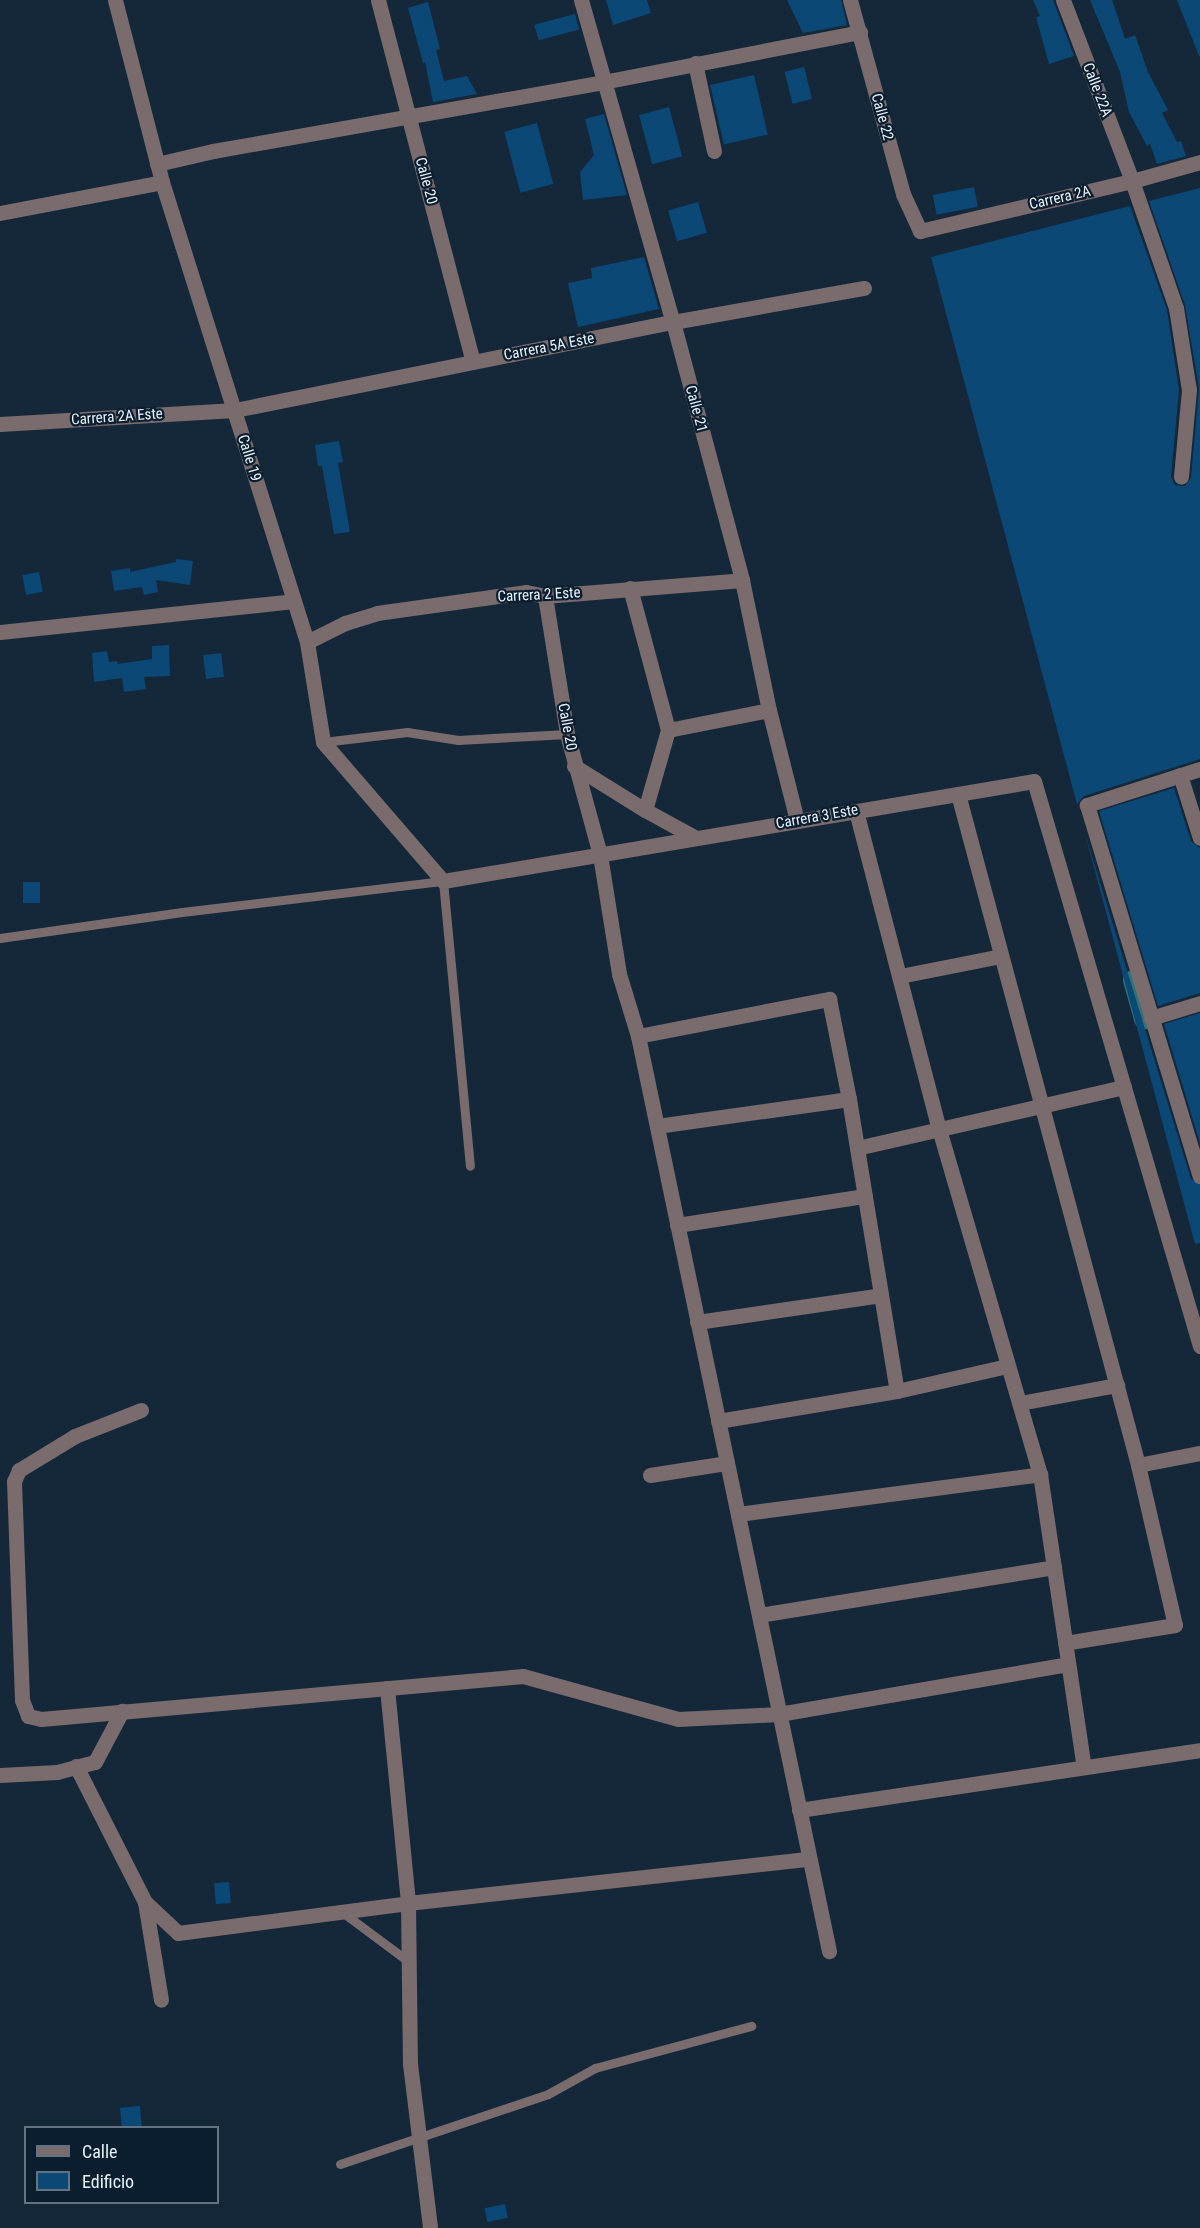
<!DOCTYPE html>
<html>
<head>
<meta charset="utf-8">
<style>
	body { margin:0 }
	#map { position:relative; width:1200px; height:2228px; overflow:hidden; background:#14283a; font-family:"Roboto Condensed",sans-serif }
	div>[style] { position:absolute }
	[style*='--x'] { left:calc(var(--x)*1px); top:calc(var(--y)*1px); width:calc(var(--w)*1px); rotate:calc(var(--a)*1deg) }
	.canal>* { height:20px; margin:-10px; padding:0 10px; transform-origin:10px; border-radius:10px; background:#2a7578 }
	.building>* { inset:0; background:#0b4876; transform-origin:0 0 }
	.lane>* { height:9px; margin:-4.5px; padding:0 4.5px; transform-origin:4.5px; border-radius:4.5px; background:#7a6b6d }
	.street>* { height:15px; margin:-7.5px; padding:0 7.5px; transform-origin:7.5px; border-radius:7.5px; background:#7a6b6d }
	span { translate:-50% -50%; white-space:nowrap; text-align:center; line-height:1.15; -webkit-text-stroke:4.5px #0a1e30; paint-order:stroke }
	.street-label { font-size:15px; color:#e9f3fd }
	.legend { position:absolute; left:24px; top:2126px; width:195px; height:78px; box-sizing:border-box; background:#0a1e30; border:2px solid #637382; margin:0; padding:8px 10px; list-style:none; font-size:18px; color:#e9f3fd }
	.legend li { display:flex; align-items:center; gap:12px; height:30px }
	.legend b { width:30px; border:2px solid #637382 }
</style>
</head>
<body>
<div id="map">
	<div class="canal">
		<i style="--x:1133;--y:980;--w:41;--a:74.2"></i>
	</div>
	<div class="building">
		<i style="clip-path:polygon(606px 0,647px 0,651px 13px,613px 25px)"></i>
		<i style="clip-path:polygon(787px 0,841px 0,847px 25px,803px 33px)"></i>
		<i style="clip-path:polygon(1033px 0,1053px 0,1074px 56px,1049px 64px,1036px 17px,1040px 16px)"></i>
		<i style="clip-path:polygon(1090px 0,1112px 0,1125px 39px,1135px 35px,1148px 72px,1168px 110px,1162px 113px,1177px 142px,1181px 141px,1186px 156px,1157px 164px,1150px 144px,1147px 146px,1129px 112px,1120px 72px)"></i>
		<i style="clip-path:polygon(1177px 0,1200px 0,1200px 56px,1199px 56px)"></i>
		<i style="clip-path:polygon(428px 2px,440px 49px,436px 50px,444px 81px,467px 76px,477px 94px,433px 102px,425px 62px,423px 63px,408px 8px)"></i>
		<i style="left:575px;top:14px;width:16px;height:42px;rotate:75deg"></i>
		<i style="left:804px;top:67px;width:33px;height:20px;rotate:76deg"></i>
		<i style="left:754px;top:75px;width:61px;height:45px;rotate:77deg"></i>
		<i style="left:669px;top:107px;width:51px;height:31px;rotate:75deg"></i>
		<i style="clip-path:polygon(604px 114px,627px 195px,583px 200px,580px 172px,594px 155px,585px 119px)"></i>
		<i style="left:537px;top:123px;width:63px;height:34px;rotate:75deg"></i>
		<i style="left:974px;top:187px;width:20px;height:42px;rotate:79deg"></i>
		<i style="clip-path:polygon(1200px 188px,1200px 759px,1084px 796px,1077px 804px,931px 257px,1130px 206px,1167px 310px,1179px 390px,1171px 477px,1175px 485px,1185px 486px,1191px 478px,1199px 388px,1185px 305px,1149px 201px)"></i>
		<i style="left:698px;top:202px;width:32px;height:31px;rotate:74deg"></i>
		<i style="clip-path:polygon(644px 257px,659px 309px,578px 327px,568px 283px,592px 278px,591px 268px)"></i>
		<i style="clip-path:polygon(339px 441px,343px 462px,338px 463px,350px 532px,334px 534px,322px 466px,318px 466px,315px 445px)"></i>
		<i style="clip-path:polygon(176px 559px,193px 561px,190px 585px,156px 580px,158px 592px,144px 595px,142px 587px,114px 591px,111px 571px,130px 568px,130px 572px,176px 562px)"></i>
		<i style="left:39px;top:572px;width:20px;height:17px;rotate:79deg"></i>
		<i style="clip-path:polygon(169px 645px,170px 676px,144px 677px,146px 689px,124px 692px,122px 678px,94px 682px,92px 653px,107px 651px,109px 662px,117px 661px,118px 664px,152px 659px,152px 646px)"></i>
		<i style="left:221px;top:653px;width:24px;height:18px;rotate:83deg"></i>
		<i style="clip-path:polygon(1174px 788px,1191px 841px,1200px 848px,1200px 993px,1158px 1006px,1099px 811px)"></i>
		<i style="clip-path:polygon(1084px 830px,1191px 1179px,1200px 1185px,1200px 1243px,1195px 1244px)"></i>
		<i style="left:23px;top:882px;width:17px;height:21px"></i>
		<i style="clip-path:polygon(1200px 1013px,1200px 1143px,1164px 1024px)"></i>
		<i style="left:229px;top:1882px;width:21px;height:15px;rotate:85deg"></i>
		<i style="left:140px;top:2106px;width:21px;height:20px;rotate:85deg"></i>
		<i style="left:505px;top:2204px;width:14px;height:21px;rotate:78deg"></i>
	</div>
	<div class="lane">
		<i style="--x:323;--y:742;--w:85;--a:-6.8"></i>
		<i style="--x:407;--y:732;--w:52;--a:8.9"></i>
		<i style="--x:458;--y:740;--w:109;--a:-3.2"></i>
		<i style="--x:0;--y:938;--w:184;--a:-8.1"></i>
		<i style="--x:182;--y:912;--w:263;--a:-6.8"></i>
		<i style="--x:443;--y:881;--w:286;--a:84.6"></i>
		<i style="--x:342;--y:1912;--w:84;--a:36.7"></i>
		<i style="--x:340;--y:2164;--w:219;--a:-18.6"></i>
		<i style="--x:548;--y:2094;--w:54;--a:-29"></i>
		<i style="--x:595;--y:2068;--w:162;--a:-15.1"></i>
	</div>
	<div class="street">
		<i style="--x:115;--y:0;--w:188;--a:75.5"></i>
		<i style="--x:162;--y:182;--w:482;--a:72.5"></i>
		<i style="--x:307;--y:642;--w:101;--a:80.9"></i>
		<i style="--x:323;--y:742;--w:184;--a:49.2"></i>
		<i style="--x:443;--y:881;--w:599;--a:-9.6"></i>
		<i style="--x:1034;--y:781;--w:589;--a:73.63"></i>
		<i style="--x:378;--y:0;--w:374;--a:75.3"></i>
		<i style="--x:581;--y:0;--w:335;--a:74.1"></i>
		<i style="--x:673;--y:322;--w:267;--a:75"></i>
		<i style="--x:742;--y:580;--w:133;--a:78.3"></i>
		<i style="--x:769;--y:710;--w:114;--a:75.8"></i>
		<i style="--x:850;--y:0;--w:201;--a:74.7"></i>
		<i style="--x:903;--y:194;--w:41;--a:65.3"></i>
		<i style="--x:920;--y:231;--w:218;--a:-13.3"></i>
		<i style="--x:1132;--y:181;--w:71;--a:-15.6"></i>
		<i style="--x:1063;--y:0;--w:194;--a:69.1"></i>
		<i style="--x:1132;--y:181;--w:134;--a:70.9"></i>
		<i style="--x:1176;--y:308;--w:83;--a:81"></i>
		<i style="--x:1189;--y:390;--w:87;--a:95.3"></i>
		<i style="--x:695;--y:63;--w:90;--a:77.8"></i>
		<i style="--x:157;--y:164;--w:57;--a:-13.1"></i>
		<i style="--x:213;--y:151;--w:396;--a:-10"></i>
		<i style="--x:603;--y:82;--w:262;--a:-11"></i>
		<i style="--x:0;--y:213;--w:165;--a:-10.8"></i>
		<i style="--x:0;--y:424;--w:235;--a:-3.4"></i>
		<i style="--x:235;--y:410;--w:447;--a:-11.4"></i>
		<i style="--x:673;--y:322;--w:194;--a:-10.1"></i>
		<i style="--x:630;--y:588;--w:147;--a:75"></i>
		<i style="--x:668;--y:730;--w:83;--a:106"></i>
		<i style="--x:545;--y:596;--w:140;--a:80.9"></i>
		<i style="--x:567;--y:734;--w:125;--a:74.7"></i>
		<i style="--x:600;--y:855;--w:121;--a:80.9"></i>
		<i style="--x:619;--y:974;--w:65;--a:73"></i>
		<i style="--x:638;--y:1036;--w:935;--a:78.21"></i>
		<i style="--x:0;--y:632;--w:295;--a:-6"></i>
		<i style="--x:307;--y:642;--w:42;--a:-26.6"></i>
		<i style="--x:345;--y:623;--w:34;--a:-17"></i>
		<i style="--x:377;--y:613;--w:150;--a:-8"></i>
		<i style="--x:526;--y:592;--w:19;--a:12"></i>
		<i style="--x:545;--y:596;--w:198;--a:-4.6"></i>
		<i style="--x:668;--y:730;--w:103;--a:-11.2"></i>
		<i style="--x:574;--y:766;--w:84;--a:31.8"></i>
		<i style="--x:645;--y:810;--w:58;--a:28.8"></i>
		<i style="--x:1200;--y:769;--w:119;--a:162.3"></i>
		<i style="--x:1087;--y:805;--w:388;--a:73.1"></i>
		<i style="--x:1180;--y:775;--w:66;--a:72.4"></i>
		<i style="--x:958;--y:794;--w:695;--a:74.98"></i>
		<i style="--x:1138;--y:1465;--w:164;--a:77"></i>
		<i style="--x:1175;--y:1625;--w:111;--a:170.7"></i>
		<i style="--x:856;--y:811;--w:329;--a:75.4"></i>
		<i style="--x:939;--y:1129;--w:359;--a:73.7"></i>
		<i style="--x:1040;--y:1474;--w:296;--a:81.5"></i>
		<i style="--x:900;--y:976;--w:103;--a:-11.2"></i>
		<i style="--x:1151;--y:1018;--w:51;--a:-17"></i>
		<i style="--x:638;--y:1036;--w:195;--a:-11"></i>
		<i style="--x:829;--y:999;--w:102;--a:78.7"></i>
		<i style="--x:849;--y:1099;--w:296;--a:80.7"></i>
		<i style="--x:657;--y:1126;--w:194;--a:-8"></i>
		<i style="--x:857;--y:1148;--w:274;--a:-12.9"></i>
		<i style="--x:677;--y:1225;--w:190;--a:-8.8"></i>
		<i style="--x:697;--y:1322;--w:186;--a:-8.3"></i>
		<i style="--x:1020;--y:1403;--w:99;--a:-10.5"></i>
		<i style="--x:141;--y:1410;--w:71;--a:158.5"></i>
		<i style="--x:75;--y:1436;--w:66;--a:148.7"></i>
		<i style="--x:19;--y:1470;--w:12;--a:114"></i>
		<i style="--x:14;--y:1481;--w:219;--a:87.9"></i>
		<i style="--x:22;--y:1700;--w:17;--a:69"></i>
		<i style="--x:28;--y:1716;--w:13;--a:13"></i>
		<i style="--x:41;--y:1719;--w:484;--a:-5.1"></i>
		<i style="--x:523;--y:1676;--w:161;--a:15.5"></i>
		<i style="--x:678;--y:1719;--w:101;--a:-2.8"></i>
		<i style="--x:779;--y:1714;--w:293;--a:-9.8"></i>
		<i style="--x:718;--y:1421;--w:181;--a:-9.5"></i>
		<i style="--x:897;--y:1391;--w:113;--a:-12.8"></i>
		<i style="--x:1138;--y:1465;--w:63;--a:-11"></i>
		<i style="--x:650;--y:1475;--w:78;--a:-8.9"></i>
		<i style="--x:738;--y:1514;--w:305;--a:-7.5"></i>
		<i style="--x:759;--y:1615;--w:299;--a:-9.2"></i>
		<i style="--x:387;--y:1688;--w:216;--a:84.4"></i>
		<i style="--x:408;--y:1903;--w:161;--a:89.3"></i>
		<i style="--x:410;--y:2064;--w:165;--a:83"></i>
		<i style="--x:76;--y:1766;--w:153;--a:63.1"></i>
		<i style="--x:145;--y:1902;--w:45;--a:43.2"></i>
		<i style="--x:178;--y:1933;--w:232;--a:-7.4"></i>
		<i style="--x:408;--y:1903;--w:403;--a:-6.3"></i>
		<i style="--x:0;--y:1775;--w:57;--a:-3"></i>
		<i style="--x:57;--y:1772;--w:39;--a:-15"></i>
		<i style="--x:95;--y:1762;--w:58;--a:-62.1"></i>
		<i style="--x:799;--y:1810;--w:405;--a:-8.5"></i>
		<i style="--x:145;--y:1902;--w:99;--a:80.7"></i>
	</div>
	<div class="street-label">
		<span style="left:1097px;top:90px;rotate:69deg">Calle 22A</span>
		<span style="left:882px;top:117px;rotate:75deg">Calle 22</span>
		<span style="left:426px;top:181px;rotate:75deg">Calle 20</span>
		<span style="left:1060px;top:198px;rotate:-13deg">Carrera 2A</span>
		<span style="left:549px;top:347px;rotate:-11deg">Carrera 5A Este</span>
		<span style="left:696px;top:409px;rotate:75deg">Calle 21</span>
		<span style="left:117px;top:417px;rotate:-4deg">Carrera 2A Este</span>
		<span style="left:249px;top:458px;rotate:73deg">Calle 19</span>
		<span style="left:539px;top:595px;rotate:-3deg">Carrera 2 Este</span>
		<span style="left:567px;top:727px;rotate:79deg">Calle 20</span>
		<span style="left:817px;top:817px;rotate:-10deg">Carrera 3 Este</span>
	</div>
	<ul class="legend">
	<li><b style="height:8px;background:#7a6b6d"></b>Calle</li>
	<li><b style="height:16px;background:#0b4876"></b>Edificio</li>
	</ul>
</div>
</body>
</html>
